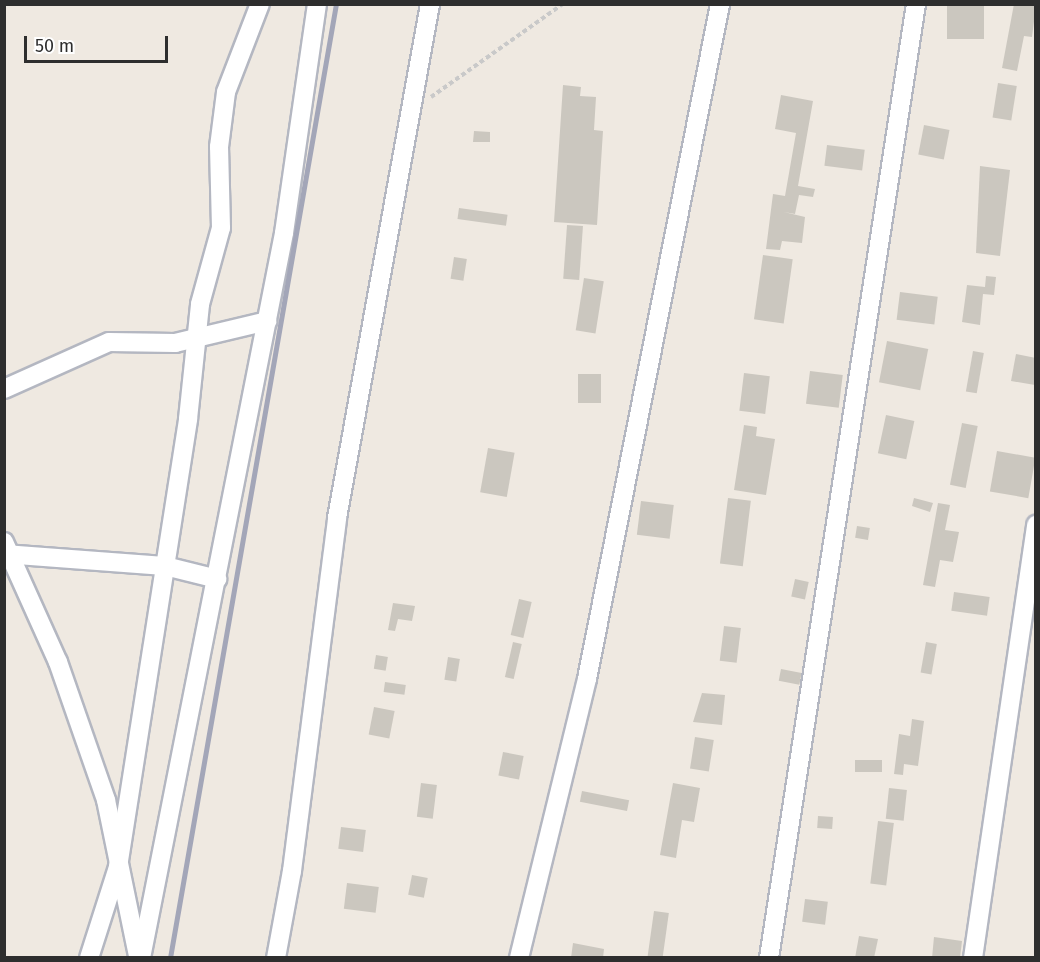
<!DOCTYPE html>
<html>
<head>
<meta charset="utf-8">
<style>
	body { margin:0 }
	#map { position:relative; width:1040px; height:962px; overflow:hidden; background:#efe9e1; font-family:"Fira Sans",sans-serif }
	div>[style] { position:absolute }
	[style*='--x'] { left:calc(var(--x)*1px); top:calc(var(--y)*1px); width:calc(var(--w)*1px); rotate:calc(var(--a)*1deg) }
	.building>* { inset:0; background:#cbc7bf; transform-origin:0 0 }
	.path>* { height:4px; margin-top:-2px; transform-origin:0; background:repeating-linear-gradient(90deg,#c9c9c9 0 4.5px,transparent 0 7.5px) }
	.roads { filter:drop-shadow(2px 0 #b4b7c1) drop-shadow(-2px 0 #b4b7c1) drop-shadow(0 2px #b4b7c1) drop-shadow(0 -2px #b4b7c1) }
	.street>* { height:18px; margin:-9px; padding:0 9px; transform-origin:9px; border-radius:9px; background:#fff }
	.rail>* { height:4.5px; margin:-2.25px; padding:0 2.25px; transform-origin:2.25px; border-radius:2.25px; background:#a3a6b8 }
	span { translate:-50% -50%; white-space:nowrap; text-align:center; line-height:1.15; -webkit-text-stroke:4.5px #fff; paint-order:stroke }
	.frame { position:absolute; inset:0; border:6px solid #2e2e2e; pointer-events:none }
	.scale { position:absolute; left:24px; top:36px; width:144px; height:27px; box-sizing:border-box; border:3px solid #2e2e2e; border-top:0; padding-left:8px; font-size:18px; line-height:21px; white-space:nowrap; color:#2e2e2e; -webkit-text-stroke:4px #fff; paint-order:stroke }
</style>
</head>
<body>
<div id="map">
	<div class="building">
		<i style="left:947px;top:4px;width:37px;height:35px"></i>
		<i style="clip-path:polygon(1014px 4px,1036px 6px,1032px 37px,1024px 36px,1017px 71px,1002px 68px)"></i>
		<i style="left:998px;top:83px;width:19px;height:35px;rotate:9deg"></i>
		<i style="clip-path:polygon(563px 85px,581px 87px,580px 96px,596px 97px,594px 130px,603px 131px,597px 225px,554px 222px)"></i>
		<i style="clip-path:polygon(781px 95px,813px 101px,798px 186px,815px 189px,813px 197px,799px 195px,795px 214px,784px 212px,805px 217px,802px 243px,782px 241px,780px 250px,766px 249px,773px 194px,785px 196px,796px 133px,775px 129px)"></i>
		<i style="left:924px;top:125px;width:26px;height:30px;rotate:11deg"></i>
		<i style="clip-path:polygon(474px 131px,490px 132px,490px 142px,473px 142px)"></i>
		<i style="left:827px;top:145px;width:38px;height:21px;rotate:7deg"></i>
		<i style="clip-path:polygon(980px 166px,1010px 170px,1000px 256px,976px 253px)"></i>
		<i style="left:459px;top:208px;width:49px;height:11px;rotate:8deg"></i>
		<i style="left:567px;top:225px;width:16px;height:54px;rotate:4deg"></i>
		<i style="left:763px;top:255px;width:30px;height:65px;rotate:8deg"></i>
		<i style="left:454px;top:257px;width:13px;height:22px;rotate:9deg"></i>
		<i style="clip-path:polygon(986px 276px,996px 277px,994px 295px,983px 294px,980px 325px,962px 322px,967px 285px,985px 287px)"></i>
		<i style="left:584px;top:278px;width:20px;height:53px;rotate:9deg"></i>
		<i style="left:900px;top:292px;width:38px;height:28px;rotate:7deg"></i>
		<i style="left:887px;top:341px;width:42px;height:42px;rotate:11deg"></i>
		<i style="left:973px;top:351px;width:11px;height:41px;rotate:10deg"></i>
		<i style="clip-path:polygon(1016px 354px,1036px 358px,1035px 385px,1011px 381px)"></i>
		<i style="left:810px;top:371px;width:33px;height:33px;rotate:7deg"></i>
		<i style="left:744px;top:373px;width:26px;height:38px;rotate:7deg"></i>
		<i style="left:578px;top:374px;width:23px;height:29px"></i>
		<i style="left:886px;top:415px;width:29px;height:39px;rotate:12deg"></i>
		<i style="left:962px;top:423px;width:16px;height:63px;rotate:11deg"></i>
		<i style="clip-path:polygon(744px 425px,757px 427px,756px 436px,775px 439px,766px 495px,734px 490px)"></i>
		<i style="left:488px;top:448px;width:27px;height:45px;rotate:10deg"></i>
		<i style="left:997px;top:451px;width:39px;height:41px;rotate:10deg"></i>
		<i style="left:728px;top:498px;width:23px;height:66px;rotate:7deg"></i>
		<i style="clip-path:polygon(914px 498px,933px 503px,930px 512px,912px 506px)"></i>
		<i style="left:641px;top:501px;width:33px;height:34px;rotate:7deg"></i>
		<i style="clip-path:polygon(938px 503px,950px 505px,945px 530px,959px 532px,953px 562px,940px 560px,935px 587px,923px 585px)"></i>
		<i style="left:857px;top:526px;width:13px;height:12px;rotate:9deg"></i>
		<i style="left:795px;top:579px;width:14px;height:18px;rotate:12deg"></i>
		<i style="left:954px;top:592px;width:36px;height:19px;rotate:8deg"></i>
		<i style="left:519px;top:599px;width:13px;height:37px;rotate:13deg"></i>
		<i style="clip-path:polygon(393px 603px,415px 606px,412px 621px,398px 619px,395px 631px,388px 630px)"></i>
		<i style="left:724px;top:626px;width:17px;height:35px;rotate:7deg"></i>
		<i style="left:513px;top:642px;width:9px;height:36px;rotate:13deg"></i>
		<i style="left:926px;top:642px;width:11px;height:31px;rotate:10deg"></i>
		<i style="left:376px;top:655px;width:12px;height:14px;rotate:9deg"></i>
		<i style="left:448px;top:657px;width:12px;height:23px;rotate:9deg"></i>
		<i style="left:781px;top:669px;width:21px;height:12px;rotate:11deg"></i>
		<i style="left:385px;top:682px;width:21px;height:10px;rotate:8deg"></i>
		<i style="clip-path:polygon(702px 693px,725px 695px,722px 725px,693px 722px)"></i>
		<i style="left:374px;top:707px;width:21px;height:28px;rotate:11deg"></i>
		<i style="clip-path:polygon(912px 719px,924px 721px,918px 766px,904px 764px,903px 775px,894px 774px,899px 734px,910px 736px)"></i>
		<i style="left:695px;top:737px;width:19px;height:32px;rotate:9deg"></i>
		<i style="left:503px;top:752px;width:21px;height:24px;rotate:11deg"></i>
		<i style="left:855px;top:760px;width:27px;height:12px"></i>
		<i style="left:421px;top:783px;width:16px;height:34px;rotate:7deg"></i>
		<i style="clip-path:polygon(673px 783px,700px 788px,694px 822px,682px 820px,676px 858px,660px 855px)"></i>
		<i style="left:889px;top:788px;width:18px;height:31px;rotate:6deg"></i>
		<i style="left:582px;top:791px;width:48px;height:11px;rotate:11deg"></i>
		<i style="left:818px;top:816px;width:15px;height:12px;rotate:4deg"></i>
		<i style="left:878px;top:821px;width:16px;height:63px;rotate:7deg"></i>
		<i style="left:341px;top:827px;width:25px;height:22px;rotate:7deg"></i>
		<i style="left:412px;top:875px;width:16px;height:20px;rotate:11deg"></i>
		<i style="left:347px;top:883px;width:32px;height:26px;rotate:7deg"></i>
		<i style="left:805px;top:899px;width:23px;height:23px;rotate:7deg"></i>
		<i style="left:654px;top:911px;width:15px;height:47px;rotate:8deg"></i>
		<i style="clip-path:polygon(859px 936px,878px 939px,874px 958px,855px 958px)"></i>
		<i style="clip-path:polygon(934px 937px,962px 941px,960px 958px,932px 958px)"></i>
		<i style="clip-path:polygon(573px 943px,604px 949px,603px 958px,571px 958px)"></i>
	</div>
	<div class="path">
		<i style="--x:431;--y:97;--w:161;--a:-35.2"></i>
	</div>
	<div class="roads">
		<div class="street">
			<i style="--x:4;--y:389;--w:115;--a:-24.1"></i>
			<i style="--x:109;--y:342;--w:66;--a:0.9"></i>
			<i style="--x:175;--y:343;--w:95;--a:-13.4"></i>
			<i style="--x:4;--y:542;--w:132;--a:65.8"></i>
			<i style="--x:58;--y:662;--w:146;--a:70.8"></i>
			<i style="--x:106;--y:800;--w:159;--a:78.4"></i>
			<i style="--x:4;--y:554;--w:161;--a:4.3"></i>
			<i style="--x:165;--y:566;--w:54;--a:14"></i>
			<i style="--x:89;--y:958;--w:96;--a:-72.3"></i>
			<i style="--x:118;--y:867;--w:453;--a:-81.1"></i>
			<i style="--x:188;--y:419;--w:116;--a:-84"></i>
			<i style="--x:200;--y:304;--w:79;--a:-74.6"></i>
			<i style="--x:221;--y:228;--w:81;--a:-91.4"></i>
			<i style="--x:219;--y:147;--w:55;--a:-82.7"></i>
			<i style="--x:226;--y:92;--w:94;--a:-68.9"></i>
			<i style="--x:141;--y:958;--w:739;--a:-78.84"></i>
			<i style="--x:284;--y:233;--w:231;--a:-81.8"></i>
			<i style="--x:276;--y:958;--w:88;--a:-79.6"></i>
			<i style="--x:292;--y:871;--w:356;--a:-82.7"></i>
			<i style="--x:337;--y:518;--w:522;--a:-79.74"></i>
			<i style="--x:519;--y:958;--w:287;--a:-76.3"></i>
			<i style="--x:587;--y:679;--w:688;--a:-78.85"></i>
			<i style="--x:769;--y:958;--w:965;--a:-81.24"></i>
			<i style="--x:973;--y:958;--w:438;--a:-81.7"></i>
		</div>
	</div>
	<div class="rail">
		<i style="--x:170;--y:958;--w:968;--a:-80.13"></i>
	</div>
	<div class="frame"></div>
	<div class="scale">50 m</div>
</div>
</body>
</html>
